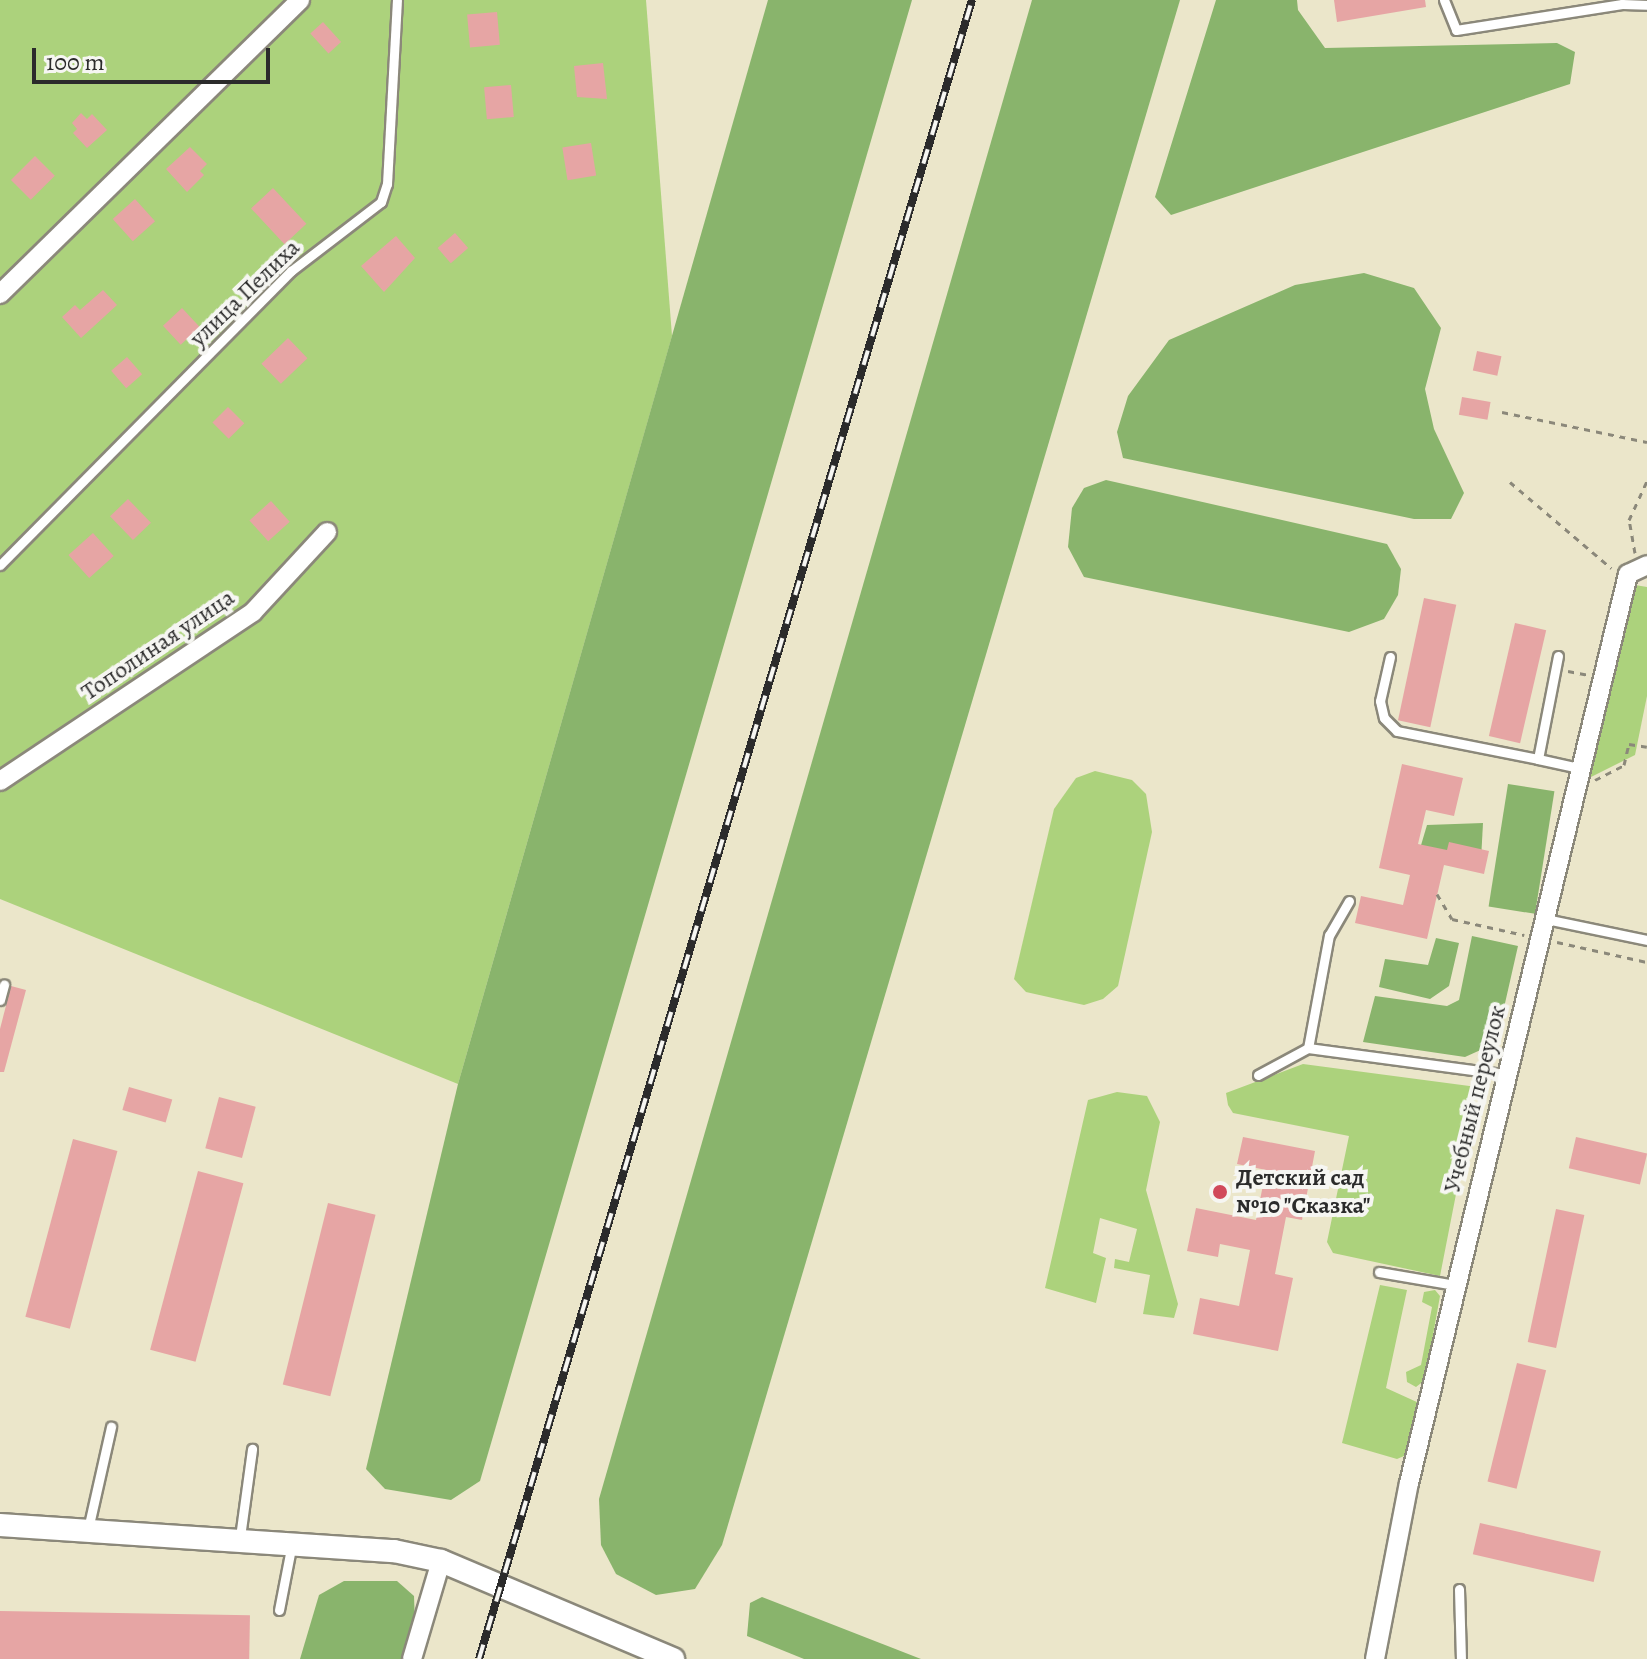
<!DOCTYPE html>
<html>
<head>
<meta charset="utf-8">
<style>
	body { margin:0 }
	#map { position:relative; width:1647px; height:1659px; overflow:hidden; background:#ebe6ca; font-family:Alegreya,serif }
	div>[style] { position:absolute }
	[style*='--x'] { left:calc(var(--x)*1px); top:calc(var(--y)*1px); width:calc(var(--w)*1px); rotate:calc(var(--a)*1deg) }
	.green>* { inset:0; background:#acd27c }
	.forest>* { inset:0; background:#89b46c; transform-origin:0 0 }
	.building>* { inset:0; background:#e6a5a4; transform-origin:0 0 }
	.path>* { height:3px; margin-top:-1.5px; transform-origin:0; background:repeating-linear-gradient(90deg,#8b887a 0 6px,transparent 0 12px) }
	.roads { filter:drop-shadow(2px 0 #8b887a) drop-shadow(-2px 0 #8b887a) drop-shadow(0 2px #8b887a) drop-shadow(0 -2px #8b887a) }
	.service>* { height:9px; margin:-4.5px; padding:0 4.5px; transform-origin:4.5px; border-radius:4.5px; background:#fff }
	.minor>* { height:18px; margin:-9px; padding:0 9px; transform-origin:9px; border-radius:9px; background:#fff }
	.tertiary>* { height:22px; margin:-11px; padding:0 11px; transform-origin:11px; border-radius:11px; background:#fff }
	.rail>* { height:8px; margin-top:-4px; transform-origin:0; background:repeating-linear-gradient(90deg,#f6f6f2 0 15px,#2b2b2b 0 30px); box-sizing:border-box; border-block:2px solid #2b2b2b }
	.dots>* { width:22px; height:22px; translate:-50% -50%; box-sizing:border-box; border:4px solid #f6f6f2; border-radius:50% }
	span { translate:-50% -50%; white-space:nowrap; text-align:center; line-height:1.15; -webkit-text-stroke:8px #f6f6f2; paint-order:stroke }
	.street-label { font-size:24px; color:#2b2b2b }
	.poi-label { font-size:24px; color:#2b2b2b; font-weight:700 }
	.left { translate:0 -50%; text-align:left }
	.scale { position:absolute; left:32px; top:48px; width:238px; height:36px; box-sizing:border-box; border:4px solid #2b2b2b; border-top:0; padding-left:10px; font-size:24px; line-height:28px; white-space:nowrap; color:#2b2b2b; -webkit-text-stroke:6px #f6f6f2; paint-order:stroke }
</style>
</head>
<body>
<div id="map">
	<div class="green">
		<i style="clip-path:polygon(0 0,646px 0,672px 336px,458px 1084px,0 899px)"></i>
		<i style="clip-path:polygon(1635px 585px,1647px 587px,1647px 696px,1635px 755px,1585px 780px,1628px 588px)"></i>
		<i style="clip-path:polygon(1095px 771px,1132px 780px,1146px 794px,1152px 832px,1118px 986px,1103px 999px,1084px 1005px,1026px 992px,1014px 979px,1054px 809px,1076px 778px)"></i>
		<i style="clip-path:polygon(1303px 1064px,1477px 1087px,1440px 1276px,1333px 1253px,1327px 1242px,1349px 1136px,1233px 1113px,1228px 1105px,1226px 1093px)"></i>
		<i style="clip-path:polygon(1117px 1092px,1147px 1096px,1160px 1122px,1146px 1190px,1178px 1304px,1174px 1318px,1143px 1314px,1150px 1275px,1114px 1268px,1115px 1259px,1129px 1262px,1137px 1229px,1100px 1218px,1093px 1253px,1106px 1258px,1096px 1303px,1045px 1288px,1088px 1100px)"></i>
		<i style="clip-path:polygon(1380px 1285px,1407px 1290px,1386px 1388px,1419px 1403px,1404px 1456px,1397px 1459px,1342px 1443px)"></i>
		<i style="clip-path:polygon(1435px 1290px,1440px 1296px,1425px 1380px,1416px 1387px,1407px 1382px,1406px 1372px,1421px 1365px,1432px 1307px,1422px 1302px,1424px 1292px)"></i>
	</div>
	<div class="forest">
		<i style="clip-path:polygon(768px 0,912px 0,480px 1481px,451px 1500px,385px 1489px,366px 1469px,458px 1084px)"></i>
		<i style="clip-path:polygon(1032px 0,1180px 0,722px 1545px,695px 1589px,656px 1595px,616px 1574px,601px 1545px,599px 1499px)"></i>
		<i style="clip-path:polygon(1216px 0,1297px 0,1298px 10px,1325px 48px,1557px 43px,1575px 52px,1570px 84px,1171px 215px,1155px 197px)"></i>
		<i style="clip-path:polygon(1364px 273px,1414px 288px,1441px 328px,1425px 389px,1434px 429px,1464px 493px,1451px 519px,1414px 519px,1123px 458px,1117px 432px,1128px 396px,1169px 340px,1295px 285px)"></i>
		<i style="clip-path:polygon(1106px 480px,1387px 544px,1401px 569px,1398px 595px,1384px 619px,1349px 632px,1084px 577px,1068px 547px,1072px 508px,1084px 488px)"></i>
		<i style="left:1508px;top:784px;width:47px;height:124px;rotate:9deg"></i>
		<i style="clip-path:polygon(1483px 823px,1481px 860px,1419px 852px,1427px 825px)"></i>
		<i style="clip-path:polygon(1472px 936px,1518px 946px,1496px 1043px,1465px 1057px,1363px 1042px,1375px 996px,1447px 1006px,1459px 1000px)"></i>
		<i style="clip-path:polygon(1436px 938px,1459px 943px,1449px 986px,1430px 999px,1379px 987px,1385px 959px,1428px 965px)"></i>
		<i style="clip-path:polygon(344px 1581px,397px 1581px,414px 1596px,415px 1625px,406px 1659px,300px 1659px,319px 1595px)"></i>
		<i style="clip-path:polygon(762px 1597px,921px 1659px,804px 1659px,747px 1636px,750px 1603px)"></i>
	</div>
	<div class="building">
		<i style="clip-path:polygon(1334px 0,1425px 0,1426px 7px,1337px 22px)"></i>
		<i style="left:497px;top:12px;width:33px;height:30px;rotate:85deg"></i>
		<i style="left:323px;top:22px;width:27px;height:17px;rotate:48deg"></i>
		<i style="clip-path:polygon(603px 63px,607px 99px,577px 97px,574px 66px)"></i>
		<i style="left:511px;top:85px;width:32px;height:27px;rotate:85deg"></i>
		<i style="clip-path:polygon(81px 113px,87px 119px,92px 114px,107px 130px,87px 148px,73px 133px,77px 129px,72px 123px)"></i>
		<i style="left:591px;top:143px;width:33px;height:29px;rotate:81deg"></i>
		<i style="clip-path:polygon(190px 147px,207px 164px,200px 171px,204px 175px,187px 192px,166px 169px)"></i>
		<i style="left:35px;top:156px;width:28px;height:34px;rotate:45deg"></i>
		<i style="left:273px;top:188px;width:49px;height:30px;rotate:47deg"></i>
		<i style="left:135px;top:199px;width:30px;height:30px;rotate:48deg"></i>
		<i style="left:455px;top:233px;width:20px;height:23px;rotate:49deg"></i>
		<i style="clip-path:polygon(396px 236px,415px 258px,384px 292px,361px 266px)"></i>
		<i style="clip-path:polygon(103px 290px,117px 305px,81px 338px,62px 317px,75px 305px,80px 310px)"></i>
		<i style="left:182px;top:308px;width:26px;height:26px;rotate:47deg"></i>
		<i style="left:288px;top:338px;width:28px;height:37px;rotate:46deg"></i>
		<i style="left:1477px;top:351px;width:25px;height:20px;rotate:12deg"></i>
		<i style="left:127px;top:357px;width:23px;height:21px;rotate:49deg"></i>
		<i style="left:1462px;top:397px;width:29px;height:18px;rotate:10deg"></i>
		<i style="left:228px;top:407px;width:23px;height:22px;rotate:45deg"></i>
		<i style="left:128px;top:499px;width:33px;height:25px;rotate:46deg"></i>
		<i style="left:271px;top:501px;width:28px;height:29px;rotate:48deg"></i>
		<i style="left:93px;top:533px;width:31px;height:33px;rotate:48deg"></i>
		<i style="left:1424px;top:598px;width:33px;height:125px;rotate:12deg"></i>
		<i style="left:1515px;top:623px;width:32px;height:116px;rotate:13deg"></i>
		<i style="clip-path:polygon(1402px 764px,1463px 778px,1454px 816px,1426px 810px,1418px 844px,1447px 850px,1449px 842px,1489px 851px,1484px 874px,1444px 865px,1427px 939px,1355px 923px,1361px 896px,1403px 905px,1410px 875px,1379px 868px)"></i>
		<i style="clip-path:polygon(11px 986px,26px 990px,4px 1072px,0 1072px,0 1029px)"></i>
		<i style="left:129px;top:1087px;width:45px;height:24px;rotate:16deg"></i>
		<i style="left:219px;top:1097px;width:38px;height:53px;rotate:15deg"></i>
		<i style="clip-path:polygon(1243px 1137px,1315px 1151px,1302px 1220px,1286px 1217px,1275px 1274px,1293px 1278px,1278px 1351px,1193px 1334px,1200px 1298px,1239px 1306px,1250px 1250px,1220px 1244px,1218px 1257px,1187px 1251px,1196px 1208px,1256px 1220px,1266px 1170px,1237px 1164px)"></i>
		<i style="left:1576px;top:1137px;width:73px;height:32px;rotate:13deg"></i>
		<i style="left:73px;top:1139px;width:46px;height:184px;rotate:15deg"></i>
		<i style="left:198px;top:1171px;width:47px;height:185px;rotate:15deg"></i>
		<i style="left:328px;top:1203px;width:49px;height:187px;rotate:14deg"></i>
		<i style="left:1556px;top:1209px;width:29px;height:136px;rotate:12deg"></i>
		<i style="left:1517px;top:1363px;width:30px;height:122px;rotate:14deg"></i>
		<i style="left:1480px;top:1523px;width:124px;height:32px;rotate:13deg"></i>
		<i style="left:0;top:1611px;width:250px;height:48px;rotate:1deg"></i>
	</div>
	<div class="path">
		<i style="--x:1502;--y:412;--w:148;--a:11.7"></i>
		<i style="--x:1510;--y:482;--w:133;--a:40.4"></i>
		<i style="--x:1635;--y:553;--w:34;--a:-100"></i>
		<i style="--x:1629;--y:520;--w:43;--a:-65.2"></i>
		<i style="--x:1568;--y:671;--w:20;--a:11"></i>
		<i style="--x:1595;--y:780;--w:33;--a:-27"></i>
		<i style="--x:1624;--y:765;--w:22;--a:-77"></i>
		<i style="--x:1629;--y:744;--w:18;--a:9"></i>
		<i style="--x:1437;--y:894;--w:29;--a:59"></i>
		<i style="--x:1452;--y:919;--w:74;--a:12.5"></i>
		<i style="--x:1557;--y:942;--w:92;--a:12.5"></i>
	</div>
	<div class="roads">
		<div class="service">
			<i style="--x:1444;--y:0;--w:32;--a:68"></i>
			<i style="--x:1456;--y:30;--w:168;--a:-8.9"></i>
			<i style="--x:1622;--y:4;--w:25;--a:2"></i>
			<i style="--x:0;--y:565;--w:414;--a:-45.3"></i>
			<i style="--x:291;--y:271;--w:113;--a:-37.5"></i>
			<i style="--x:381;--y:202;--w:19;--a:-72"></i>
			<i style="--x:387;--y:184;--w:184;--a:-86.9"></i>
			<i style="--x:1558;--y:656;--w:105;--a:101"></i>
			<i style="--x:1538;--y:759;--w:46;--a:12.5"></i>
			<i style="--x:1390;--y:657;--w:45;--a:102.8"></i>
			<i style="--x:1380;--y:701;--w:17;--a:77"></i>
			<i style="--x:1384;--y:718;--w:18;--a:45"></i>
			<i style="--x:1397;--y:731;--w:144;--a:11.2"></i>
			<i style="--x:1349;--y:901;--w:39;--a:120"></i>
			<i style="--x:1329;--y:935;--w:115;--a:100.5"></i>
			<i style="--x:1308;--y:1048;--w:198;--a:7.6"></i>
			<i style="--x:1546;--y:919;--w:103;--a:11.7"></i>
			<i style="--x:0;--y:1000;--w:16;--a:-75"></i>
			<i style="--x:1258;--y:1075;--w:57;--a:-28.4"></i>
			<i style="--x:1379;--y:1272;--w:77;--a:9.7"></i>
			<i style="--x:88;--y:1529;--w:105;--a:-77.3"></i>
			<i style="--x:240;--y:1537;--w:89;--a:-82.2"></i>
			<i style="--x:1459;--y:1589;--w:70;--a:88.4"></i>
			<i style="--x:279;--y:1610;--w:68;--a:-79"></i>
		</div>
		<div class="minor">
			<i style="--x:0;--y:294;--w:420;--a:-44.4"></i>
			<i style="--x:0;--y:781;--w:304;--a:-33.7"></i>
			<i style="--x:253;--y:612;--w:109;--a:-47.2"></i>
			<i style="--x:412;--y:1659;--w:102;--a:-73.5"></i>
			<i style="--x:1375;--y:1659;--w:179;--a:-79.1"></i>
			<i style="--x:1409;--y:1483;--w:935;--a:-76.45"></i>
			<i style="--x:1628;--y:574;--w:21;--a:-25"></i>
		</div>
		<div class="tertiary">
			<i style="--x:0;--y:1525;--w:395;--a:3.8"></i>
			<i style="--x:394;--y:1551;--w:48;--a:12"></i>
			<i style="--x:441;--y:1561;--w:252;--a:22.9"></i>
		</div>
	</div>
	<div class="rail">
		<i style="--x:479;--y:1659;--w:1731;--a:-73.45"></i>
	</div>
	<div class="dots">
		<i style="left:1220px;top:1192px;background:#d1495b"></i>
	</div>
	<div class="street-label">
		<span style="left:245px;top:293px;rotate:-44deg">улица Пелиха</span>
		<span style="left:158px;top:645px;rotate:-34deg">Тополиная улица</span>
		<span style="left:1475px;top:1099px;rotate:-76deg">Учебный переулок</span>
	</div>
	<div class="poi-label">
		<span class="left" style="left:1236px;top:1192px">Детский сад<br>№10 "Сказка"</span>
	</div>
	<div class="scale">100 m</div>
</div>
</body>
</html>
